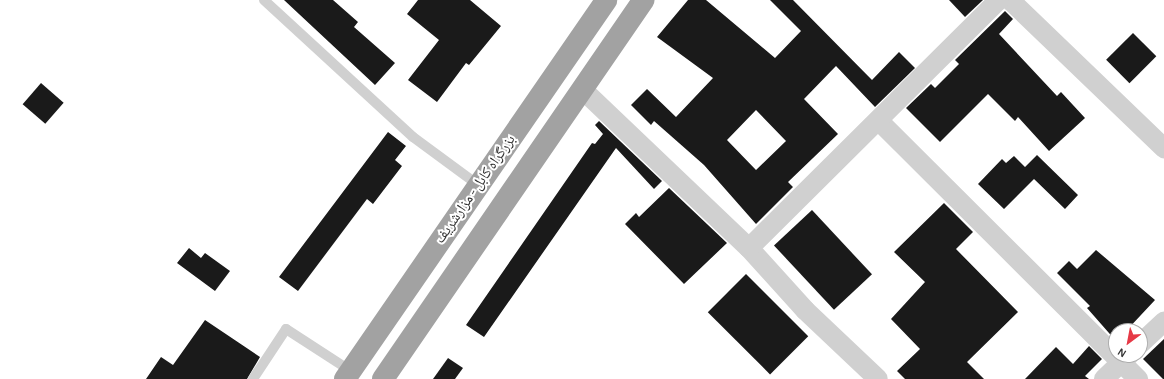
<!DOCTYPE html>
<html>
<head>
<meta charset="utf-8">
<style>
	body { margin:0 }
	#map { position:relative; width:1164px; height:379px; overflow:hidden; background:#fff; font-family:"Alegreya Sans","Noto Naskh Arabic",sans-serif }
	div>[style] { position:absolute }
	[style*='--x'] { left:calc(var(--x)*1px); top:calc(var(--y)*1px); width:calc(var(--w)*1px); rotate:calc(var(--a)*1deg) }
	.building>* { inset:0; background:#1a1a1a; transform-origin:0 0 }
	.service>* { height:10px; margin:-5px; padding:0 5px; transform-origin:5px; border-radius:5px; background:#d0d0d0 }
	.minor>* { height:20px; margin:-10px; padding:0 10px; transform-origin:10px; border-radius:10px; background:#d0d0d0 }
	.trunk>* { height:22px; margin:-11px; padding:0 11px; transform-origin:11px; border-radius:11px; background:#a2a2a2 }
	span { translate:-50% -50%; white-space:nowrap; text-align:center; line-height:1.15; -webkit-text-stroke:4px #fff; paint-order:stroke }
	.street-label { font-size:15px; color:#333 }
	.north { position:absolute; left:1108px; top:323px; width:40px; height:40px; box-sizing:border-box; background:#fff; border:1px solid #adadad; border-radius:50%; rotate:212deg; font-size:11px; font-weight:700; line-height:16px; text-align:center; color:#333 }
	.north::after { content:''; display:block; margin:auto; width:14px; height:18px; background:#e63946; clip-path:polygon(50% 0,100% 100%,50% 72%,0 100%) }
</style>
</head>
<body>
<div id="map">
	<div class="building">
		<i style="clip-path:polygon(284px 0,333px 0,358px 22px,354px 27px,395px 63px,375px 85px)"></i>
		<i style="clip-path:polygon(418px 0,470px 0,501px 26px,469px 65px,466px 63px,437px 102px,408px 80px,439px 40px,407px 14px)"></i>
		<i style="clip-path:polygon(evenodd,688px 0,706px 0,775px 58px,801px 31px,770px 0,793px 0,872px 80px,899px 52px,915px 68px,875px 107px,836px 66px,804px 99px,838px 134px,788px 182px,793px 187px,756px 224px,704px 165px,654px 121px,651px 125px,631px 105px,647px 89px,676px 117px,713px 78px,657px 37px,688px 0,756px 110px,786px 141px,756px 170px,727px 140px,756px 110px)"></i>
		<i style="clip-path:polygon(949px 0,983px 0,965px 17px)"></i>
		<i style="clip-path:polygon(1005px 11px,1013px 19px,999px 34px,1057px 96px,1061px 92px,1085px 118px,1049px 151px,1018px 117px,1015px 121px,988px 94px,940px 142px,906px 108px,931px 84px,935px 88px,959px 64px,955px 60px)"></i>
		<i style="left:1133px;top:33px;width:33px;height:38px;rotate:45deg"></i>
		<i style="left:41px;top:83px;width:30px;height:28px;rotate:41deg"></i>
		<i style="clip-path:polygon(599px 121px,662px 181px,654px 189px,616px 148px,484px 337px,466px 325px,592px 143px,595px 144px,603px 134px,595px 125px)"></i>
		<i style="clip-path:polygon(388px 132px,406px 146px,395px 160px,402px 166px,373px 204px,367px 199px,298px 291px,279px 277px)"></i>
		<i style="clip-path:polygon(1037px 155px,1078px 195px,1065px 209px,1034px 179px,1004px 209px,978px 184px,1002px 159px,1006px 163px,1014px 156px,1025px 167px)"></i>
		<i style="clip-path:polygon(669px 188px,727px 243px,684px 284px,625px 224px,636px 213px,639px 217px)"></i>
		<i style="clip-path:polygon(944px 203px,973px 232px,956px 249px,1018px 312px,967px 362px,984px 379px,905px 379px,897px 371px,920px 349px,891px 319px,925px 282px,894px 252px)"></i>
		<i style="left:812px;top:210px;width:88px;height:52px;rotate:47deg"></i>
		<i style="clip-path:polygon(189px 248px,201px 258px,205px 253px,230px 271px,215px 291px,177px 263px)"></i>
		<i style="clip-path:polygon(1096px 250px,1155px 300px,1126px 331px,1116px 331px,1116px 341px,1087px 308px,1090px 306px,1057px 273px,1069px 261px,1077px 269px)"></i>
		<i style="left:746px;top:274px;width:88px;height:54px;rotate:45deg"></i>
		<i style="clip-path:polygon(205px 320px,260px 357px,247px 379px,146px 379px,161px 357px,173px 365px)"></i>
		<i style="clip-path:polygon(1164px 339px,1164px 379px,1163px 379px,1143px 359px)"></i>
		<i style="clip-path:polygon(1089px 346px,1102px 359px,1085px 376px,1089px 379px,1025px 379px,1056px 347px,1073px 364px)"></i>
		<i style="clip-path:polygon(448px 358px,463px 368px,455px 379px,433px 379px)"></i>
	</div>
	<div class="service">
		<i style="--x:264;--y:0;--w:202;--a:42.6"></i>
		<i style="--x:413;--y:137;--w:81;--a:36.4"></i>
		<i style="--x:253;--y:379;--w:60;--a:-56.6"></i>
		<i style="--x:286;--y:329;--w:77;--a:32.9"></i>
	</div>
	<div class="minor">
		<i style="--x:1010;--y:0;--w:214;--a:43.9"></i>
		<i style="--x:583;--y:90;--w:229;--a:43.6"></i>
		<i style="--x:749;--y:248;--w:84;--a:47.9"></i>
		<i style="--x:805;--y:310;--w:100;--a:43.4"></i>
		<i style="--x:879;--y:121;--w:366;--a:44.9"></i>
		<i style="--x:749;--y:248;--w:352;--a:-44.8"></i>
		<i style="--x:1140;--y:344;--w:33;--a:-43"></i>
		<i style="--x:1104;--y:379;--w:35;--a:-44"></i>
	</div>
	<div class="trunk">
		<i style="--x:345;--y:379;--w:460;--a:-55.4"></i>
		<i style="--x:383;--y:379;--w:460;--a:-55.5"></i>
	</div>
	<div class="street-label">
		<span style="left:475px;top:189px;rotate:-55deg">بزرگراه کابل - مزارشریف</span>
	</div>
	<div class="north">N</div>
</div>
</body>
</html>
